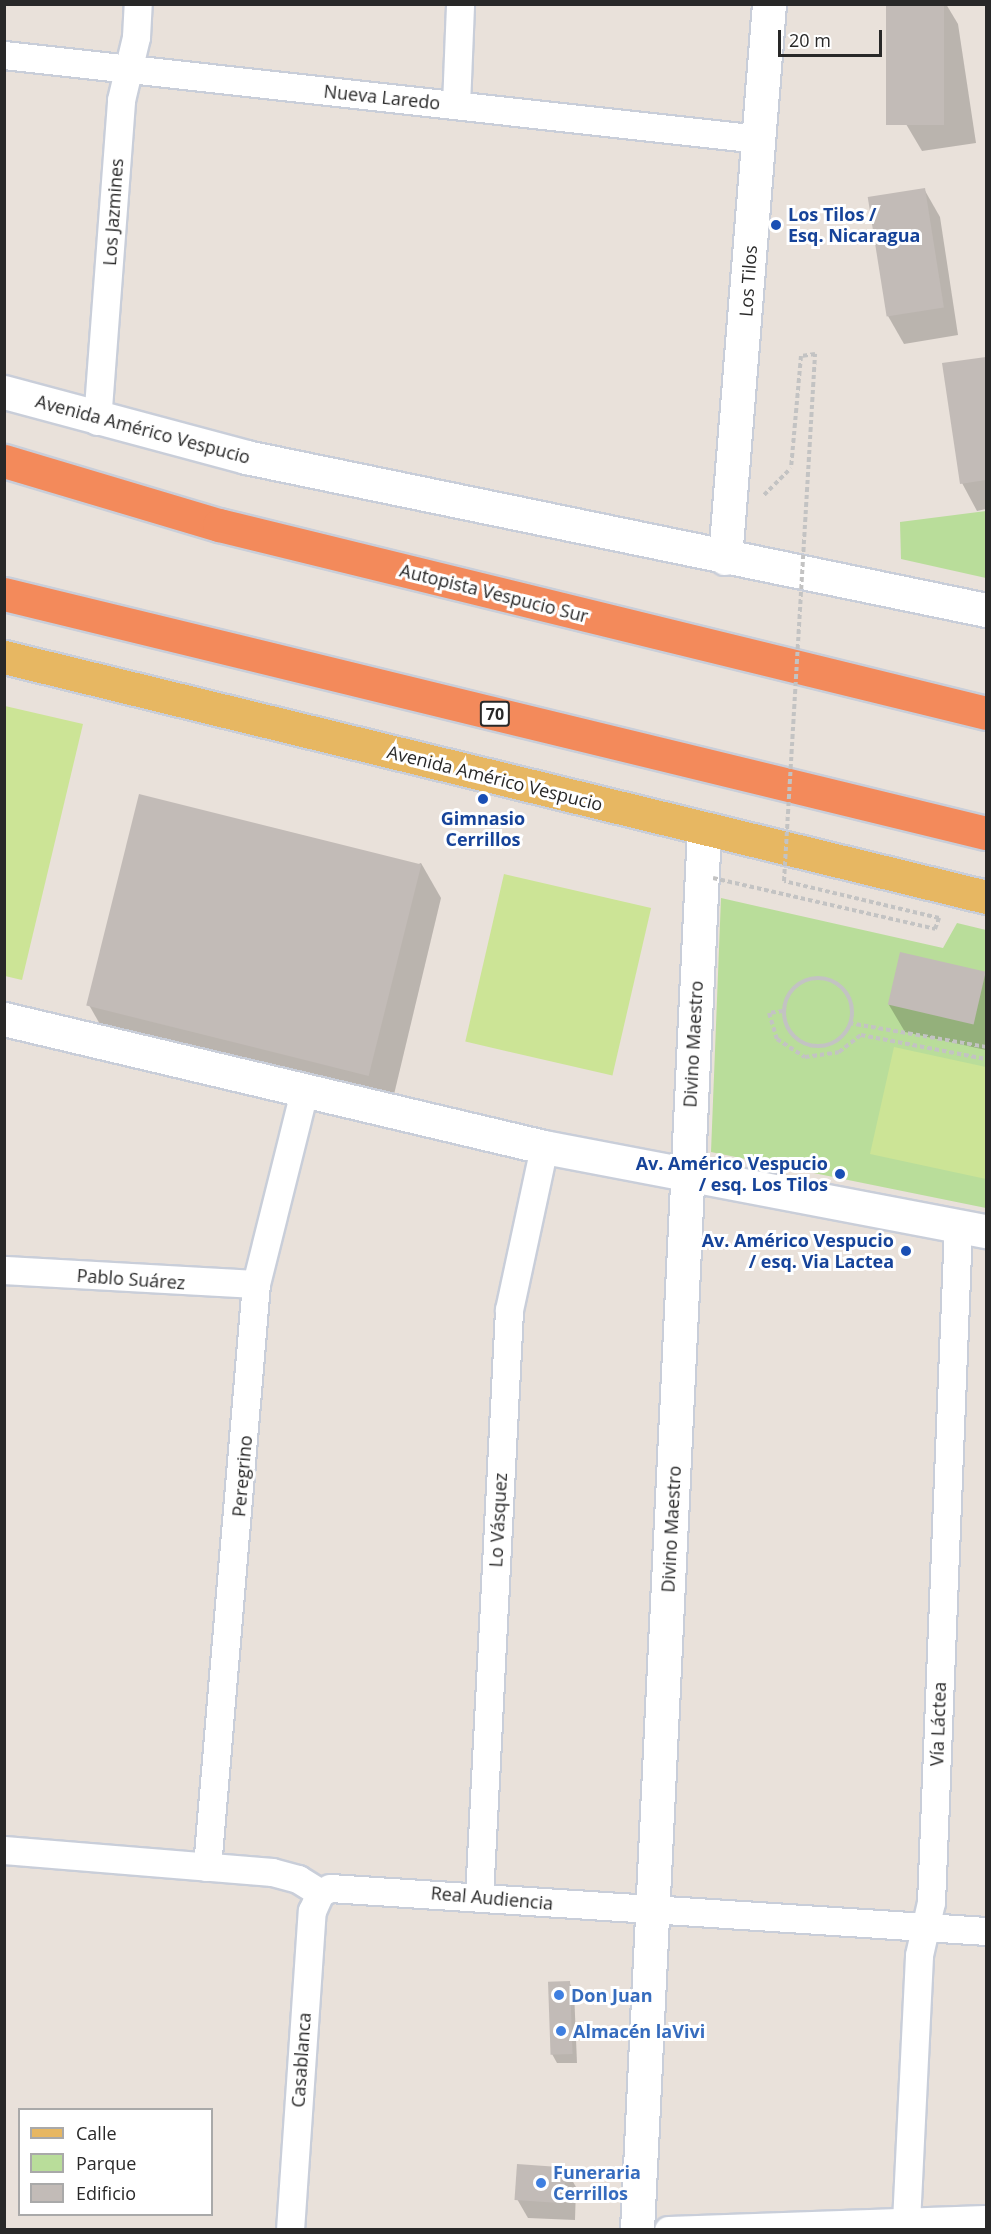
<!DOCTYPE html>
<html>
<head>
<meta charset="utf-8">
<style>
	body { margin:0 }
	#map { position:relative; width:991px; height:2234px; overflow:hidden; background:#e9e1da; font-family:"Open Sans",sans-serif }
	div>[style] { position:absolute }
	[style*='--x'] { left:calc(var(--x)*1px); top:calc(var(--y)*1px); width:calc(var(--w)*1px); rotate:calc(var(--a)*1deg) }
	.green>* { inset:0; background:#b9dd9a }
	.pitch>* { inset:0; background:#cce496; transform-origin:0 0 }
	.shadow>* { inset:0; background:#0003 }
	.building>* { inset:0; background:#c2bbb7; transform-origin:0 0 }
	.path>* { height:4px; margin-top:-2px; transform-origin:0; background:repeating-linear-gradient(90deg,#c3c3c3 0 4.5px,transparent 0 7.5px) }
	.path>.ring { margin:-2px; padding:0; box-sizing:content-box; background:none; border:4px solid #c3c3c3; border-radius:50% }
	.roads { filter:drop-shadow(2px 0 #c9ced9) drop-shadow(-2px 0 #c9ced9) drop-shadow(0 2px #c9ced9) drop-shadow(0 -2px #c9ced9) }
	.minor>* { height:27px; margin:-13.5px; padding:0 13.5px; transform-origin:13.5px; border-radius:13.5px; background:#fff }
	.tertiary>* { height:33px; margin:-16.5px; padding:0 16.5px; transform-origin:16.5px; border-radius:16.5px; background:#fff }
	.secondary>* { height:33px; margin:-16.5px; padding:0 16.5px; transform-origin:16.5px; border-radius:16.5px; background:#fff }
	.primary>* { height:33px; margin:-16.5px; padding:0 16.5px; transform-origin:16.5px; border-radius:16.5px; background:#e7b762 }
	.motorway>* { height:33px; margin:-16.5px; padding:0 16.5px; transform-origin:16.5px; border-radius:16.5px; background:#f38a5b }
	.path-bridge>* { height:4px; margin-top:-2px; transform-origin:0; background:repeating-linear-gradient(90deg,#c3c3c3 0 4.5px,transparent 0 7.5px) }
	.dots>* { width:16px; height:16px; translate:-50% -50%; box-sizing:border-box; border:3px solid #fff; border-radius:50% }
	span { translate:-50% -50%; white-space:nowrap; text-align:center; line-height:1.15; -webkit-text-stroke:6px #fff; paint-order:stroke }
	.shield-label span { padding:2px 4px; background:#fff; border:2px solid; border-radius:4px; -webkit-text-stroke-width:0 }
	.shield-label { font-size:16px; color:#282828; font-weight:700 }
	.street-label { font-size:18px; color:#282828 }
	.transit-label { font-size:18px; color:#164399; font-weight:700 }
	.left { translate:0 -50%; text-align:left }
	.right { translate:-100% -50%; text-align:right }
	.shop-label { font-size:18px; color:#366cbe; font-weight:700 }
	.frame { position:absolute; inset:0; border:6px solid #282828; pointer-events:none }
	.legend { position:absolute; left:18px; top:2108px; width:195px; height:108px; box-sizing:border-box; background:#fff; border:2px solid #a9a9a9; margin:0; padding:8px 10px; list-style:none; font-size:18px; color:#282828 }
	.legend li { display:flex; align-items:center; gap:12px; height:30px }
	.legend b { width:30px; border:2px solid #a9a9a9 }
	.scale { position:absolute; left:778px; top:30px; width:104px; height:27px; box-sizing:border-box; border:3px solid #282828; border-top:0; padding-left:8px; font-size:18px; line-height:21px; white-space:nowrap; color:#282828; -webkit-text-stroke:4px #fff; paint-order:stroke }
</style>
</head>
<body>
<div id="map">
	<div class="green">
		<i style="clip-path:polygon(986px 511px,986px 578px,901px 559px,900px 522px)"></i>
		<i style="clip-path:polygon(721px 898px,943px 948px,957px 923px,986px 930px,986px 1208px,711px 1152px)"></i>
	</div>
	<div class="pitch">
		<i style="clip-path:polygon(5px 706px,83px 724px,22px 980px,5px 976px)"></i>
		<i style="left:504px;top:874px;width:151px;height:172px;rotate:13deg"></i>
		<i style="clip-path:polygon(894px 1047px,986px 1067px,986px 1179px,870px 1154px)"></i>
	</div>
	<div class="shadow">
		<i style="clip-path:polygon(891px 4px,946px 4px,958px 24px,976px 143px,922px 151px,906px 124px)"></i>
		<i style="clip-path:polygon(924px 189px,940px 217px,958px 335px,904px 344px,888px 316px)"></i>
		<i style="clip-path:polygon(986px 358px,986px 509px,977px 511px,962px 483px,944px 365px)"></i>
		<i style="clip-path:polygon(421px 863px,441px 898px,391px 1107px,109px 1040px,89px 1005px)"></i>
		<i style="clip-path:polygon(901px 954px,986px 973px,986px 1050px,905px 1032px,889px 1005px)"></i>
		<i style="clip-path:polygon(569px 1982px,574px 1991px,577px 2063px,557px 2063px,552px 2054px)"></i>
		<i style="clip-path:polygon(565px 2168px,576px 2187px,575px 2220px,528px 2218px,517px 2199px)"></i>
	</div>
	<div class="building">
		<i style="left:886px;top:4px;width:58px;height:121px"></i>
		<i style="left:925px;top:188px;width:121px;height:58px;rotate:81deg"></i>
		<i style="clip-path:polygon(986px 357px,986px 480px,960px 484px,942px 363px)"></i>
		<i style="left:139px;top:794px;width:291px;height:218px;rotate:14deg"></i>
		<i style="left:900px;top:952px;width:88px;height:54px;rotate:13deg"></i>
		<i style="left:570px;top:1981px;width:73px;height:22px;rotate:88deg"></i>
		<i style="left:517px;top:2164px;width:49px;height:36px;rotate:4deg"></i>
	</div>
	<div class="path">
		<i style="--x:764;--y:495;--w:38;--a:-45"></i>
		<i class="ring" style="left:784px;top:978px;width:64px;height:64px"></i>
		<i style="--x:783;--y:1011;--w:14;--a:172"></i>
		<i style="--x:769;--y:1013;--w:27;--a:73"></i>
		<i style="--x:777;--y:1039;--w:33;--a:33"></i>
		<i style="--x:805;--y:1057;--w:34;--a:-8"></i>
		<i style="--x:839;--y:1052;--w:28;--a:-38"></i>
		<i style="--x:861;--y:1035;--w:127;--a:10.9"></i>
		<i style="--x:849;--y:1023;--w:139;--a:9.9"></i>
	</div>
	<div class="roads">
		<div class="minor">
			<i style="--x:4;--y:55;--w:760;--a:6.35"></i>
			<i style="--x:456;--y:105;--w:101;--a:-87.7"></i>
			<i style="--x:97;--y:421;--w:322;--a:-85.7"></i>
			<i style="--x:121;--y:100;--w:65;--a:-76.6"></i>
			<i style="--x:136;--y:37;--w:33;--a:-87"></i>
			<i style="--x:4;--y:1270;--w:252;--a:3.2"></i>
			<i style="--x:4;--y:1850;--w:269;--a:4.7"></i>
			<i style="--x:272;--y:1872;--w:27;--a:15"></i>
			<i style="--x:298;--y:1879;--w:26;--a:32"></i>
			<i style="--x:207;--y:1867;--w:585;--a:-85.2"></i>
			<i style="--x:256;--y:1284;--w:199;--a:-76"></i>
			<i style="--x:479;--y:1897;--w:588;--a:-87.07"></i>
			<i style="--x:509;--y:1310;--w:167;--a:-77.9"></i>
			<i style="--x:906;--y:2222;--w:267;--a:-87.2"></i>
			<i style="--x:919;--y:1955;--w:54;--a:-77.2"></i>
			<i style="--x:931;--y:1902;--w:677;--a:-87.71"></i>
			<i style="--x:290;--y:2230;--w:320;--a:-86.1"></i>
			<i style="--x:312;--y:1911;--w:20;--a:-66"></i>
			<i style="--x:320;--y:1893;--w:11;--a:-27"></i>
			<i style="--x:330;--y:1888;--w:657;--a:3.75"></i>
			<i style="--x:668;--y:2230;--w:318;--a:-2"></i>
		</div>
		<div class="tertiary">
			<i style="--x:725;--y:558;--w:556;--a:-85.46"></i>
			<i style="--x:4;--y:1019;--w:555;--a:13.34"></i>
			<i style="--x:544;--y:1147;--w:450;--a:10.8"></i>
			<i style="--x:637;--y:2230;--w:1403;--a:-87.26"></i>
		</div>
		<div class="secondary">
			<i style="--x:4;--y:392;--w:251;--a:15"></i>
			<i style="--x:246;--y:457;--w:756;--a:11.68"></i>
		</div>
		<div class="primary">
			<i style="--x:4;--y:657;--w:1011;--a:13.73"></i>
		</div>
		<div class="motorway">
			<i style="--x:4;--y:461;--w:224;--a:16.6"></i>
			<i style="--x:219;--y:525;--w:790;--a:13.77"></i>
			<i style="--x:4;--y:594;--w:1011;--a:13.68"></i>
		</div>
	</div>
	<div class="path-bridge">
		<i style="--x:713;--y:878;--w:228;--a:12.9"></i>
		<i style="--x:935;--y:929;--w:12;--a:-70"></i>
		<i style="--x:939;--y:918;--w:159;--a:-166.6"></i>
		<i style="--x:784;--y:881;--w:528;--a:-86.63"></i>
		<i style="--x:815;--y:354;--w:14;--a:172"></i>
		<i style="--x:801;--y:356;--w:112;--a:95.1"></i>
	</div>
	<div class="dots">
		<i style="left:776px;top:225px;background:#1a4fb4"></i>
		<i style="left:483px;top:799px;background:#1a4fb4"></i>
		<i style="left:840px;top:1174px;background:#1a4fb4"></i>
		<i style="left:906px;top:1251px;background:#1a4fb4"></i>
		<i style="left:559px;top:1995px;background:#3f7fe0"></i>
		<i style="left:561px;top:2031px;background:#3f7fe0"></i>
		<i style="left:541px;top:2183px;background:#3f7fe0"></i>
	</div>
	<div class="shield-label">
		<span style="left:495px;top:714px">70</span>
	</div>
	<div class="street-label">
		<span style="left:382px;top:97px;rotate:6deg">Nueva Laredo</span>
		<span style="left:113px;top:212px;rotate:-86deg">Los Jazmines</span>
		<span style="left:748px;top:281px;rotate:-86deg">Los Tilos</span>
		<span style="left:143px;top:429px;rotate:15deg">Avenida Américo Vespucio</span>
		<span style="left:494px;top:593px;rotate:14deg">Autopista Vespucio Sur</span>
		<span style="left:495px;top:778px;rotate:14deg">Avenida Américo Vespucio</span>
		<span style="left:693px;top:1044px;rotate:-87deg">Divino Maestro</span>
		<span style="left:131px;top:1279px;rotate:4deg">Pablo Suárez</span>
		<span style="left:242px;top:1476px;rotate:-85deg">Peregrino</span>
		<span style="left:498px;top:1520px;rotate:-87deg">Lo Vásquez</span>
		<span style="left:671px;top:1529px;rotate:-87deg">Divino Maestro</span>
		<span style="left:938px;top:1724px;rotate:-88deg">Vía Láctea</span>
		<span style="left:492px;top:1898px;rotate:5deg">Real Audiencia</span>
		<span style="left:301px;top:2060px;rotate:-86deg">Casablanca</span>
	</div>
	<div class="transit-label">
		<span class="left" style="left:788px;top:225px">Los Tilos /<br>Esq. Nicaragua</span>
		<span style="left:483px;top:829px">Gimnasio<br>Cerrillos</span>
		<span class="right" style="left:828px;top:1174px">Av. Américo Vespucio<br>/ esq. Los Tilos</span>
		<span class="right" style="left:894px;top:1251px">Av. Américo Vespucio<br>/ esq. Via Lactea</span>
	</div>
	<div class="shop-label">
		<span class="left" style="left:571px;top:1995px">Don Juan</span>
		<span class="left" style="left:573px;top:2031px">Almacén laVivi</span>
		<span class="left" style="left:553px;top:2183px">Funeraria<br>Cerrillos</span>
	</div>
	<div class="frame"></div>
	<ul class="legend">
	<li><b style="height:8px;background:#e7b762"></b>Calle</li>
	<li><b style="height:16px;background:#b9dd9a"></b>Parque</li>
	<li><b style="height:16px;background:#c2bbb7"></b>Edificio</li>
	</ul>
	<div class="scale">20 m</div>
</div>
</body>
</html>
